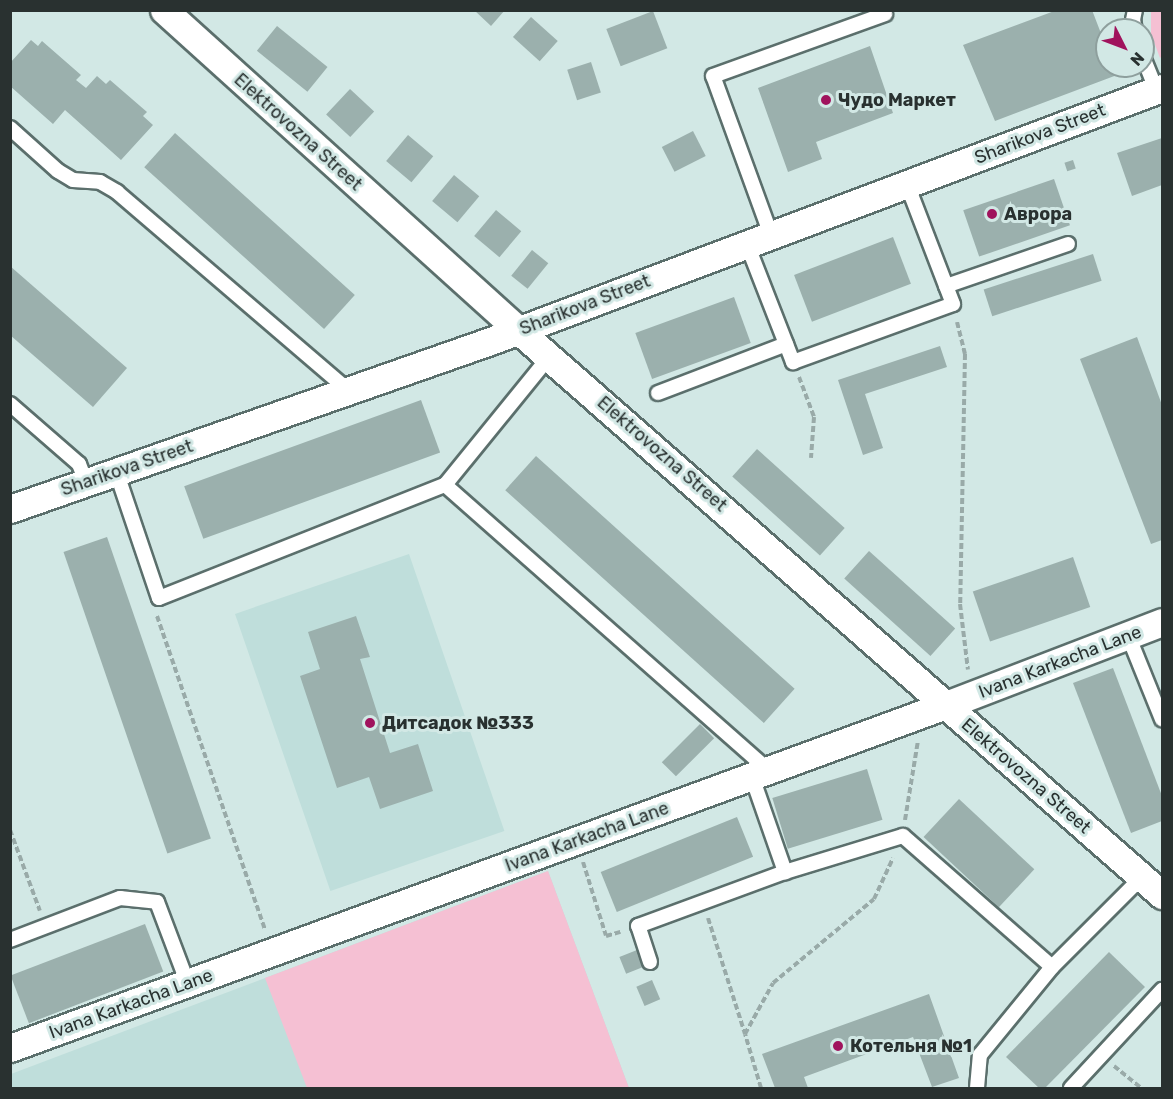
<!DOCTYPE html>
<html>
<head>
<meta charset="utf-8">
<style>
	body { margin:0 }
	#map { position:relative; width:1173px; height:1099px; overflow:hidden; background:#d2e8e5; font-family:Rubik,sans-serif }
	div>[style] { position:absolute }
	[style*='--x'] { left:calc(var(--x)*1px); top:calc(var(--y)*1px); width:calc(var(--w)*1px); rotate:calc(var(--a)*1deg) }
	.built>* { inset:0; background:#bfdedb; transform-origin:0 0 }
	.green>* { inset:0; background:#f5c0d3 }
	.building>* { inset:0; background:#9bb0ad; transform-origin:0 0 }
	.path>* { height:4px; margin-top:-2px; transform-origin:0; background:repeating-linear-gradient(90deg,#99aaa8 0 6px,transparent 0 9px) }
	.roads { filter:drop-shadow(2px 0 #5b6f6c) drop-shadow(-2px 0 #5b6f6c) drop-shadow(0 2px #5b6f6c) drop-shadow(0 -2px #5b6f6c) }
	.service>* { height:14px; margin:-7px; padding:0 7px; transform-origin:7px; border-radius:7px; background:#fff }
	.minor>* { height:27px; margin:-13.5px; padding:0 13.5px; transform-origin:13.5px; border-radius:13.5px; background:#fff }
	.dots>* { width:16px; height:16px; translate:-50% -50%; box-sizing:border-box; border:3px solid #d2e8e5; border-radius:50% }
	span { translate:-50% -50%; white-space:nowrap; text-align:center; line-height:1.15; -webkit-text-stroke:6px #d2e8e5; paint-order:stroke }
	.poi-label { font-size:18px; color:#293130; font-weight:700 }
	.left { translate:0 -50%; text-align:left }
	.street-label { font-size:18px; color:#293130 }
	.frame { position:absolute; inset:0; border:12px solid #293130; pointer-events:none }
	.north { position:absolute; left:1095px; top:18px; width:60px; height:60px; box-sizing:border-box; background:#d2e8e5; border:2px solid #8e9f9d; border-radius:50%; rotate:132deg; font-size:16px; font-weight:700; line-height:24px; text-align:center; color:#293130 }
	.north::after { content:''; display:block; margin:auto; width:21px; height:27px; background:#a0135d; clip-path:polygon(50% 0,100% 100%,50% 72%,0 100%) }
</style>
</head>
<body>
<div id="map">
	<div class="built">
		<i style="left:409px;top:554px;width:293px;height:184px;rotate:71deg"></i>
		<i style="clip-path:polygon(548px 871px,629px 1088px,11px 1088px,11px 1074px)"></i>
	</div>
	<div class="green">
		<i style="clip-path:polygon(1151px 11px,1162px 11px,1162px 56px,1160px 58px,1151px 34px)"></i>
		<i style="clip-path:polygon(548px 871px,629px 1088px,307px 1088px,265px 978px)"></i>
	</div>
	<div class="building">
		<i style="clip-path:polygon(474px 10px,505px 10px,491px 26px)"></i>
		<i style="clip-path:polygon(1057px 10px,1092px 10px,1107px 49px,1107px 66px,1114px 66px,1117px 75px,995px 121px,963px 45px)"></i>
		<i style="left:653px;top:11px;width:40px;height:50px;rotate:69deg"></i>
		<i style="left:531px;top:17px;width:36px;height:27px;rotate:42deg"></i>
		<i style="left:277px;top:26px;width:65px;height:32px;rotate:39deg"></i>
		<i style="clip-path:polygon(31px 40px,38px 46px,42px 41px,81px 75px,76px 80px,86px 88px,97px 76px,106px 84px,110px 80px,147px 112px,143px 116px,153px 125px,121px 160px,65px 110px,53px 124px,10px 86px,10px 63px)"></i>
		<i style="clip-path:polygon(870px 46px,893px 113px,816px 142px,822px 159px,788px 172px,758px 88px)"></i>
		<i style="left:591px;top:62px;width:32px;height:25px;rotate:72deg"></i>
		<i style="left:350px;top:89px;width:33px;height:35px;rotate:43deg"></i>
		<i style="left:693px;top:131px;width:28px;height:35px;rotate:63deg"></i>
		<i style="left:175px;top:133px;width:242px;height:46px;rotate:42deg"></i>
		<i style="left:408px;top:135px;width:33px;height:34px;rotate:40deg"></i>
		<i style="clip-path:polygon(1162px 138px,1162px 185px,1132px 196px,1117px 153px)"></i>
		<i style="left:1073px;top:160px;width:9px;height:9px;rotate:72deg"></i>
		<i style="left:454px;top:175px;width:33px;height:34px;rotate:40deg"></i>
		<i style="left:1054px;top:179px;width:49px;height:96px;rotate:71deg"></i>
		<i style="left:496px;top:210px;width:33px;height:34px;rotate:40deg"></i>
		<i style="left:893px;top:237px;width:50px;height:106px;rotate:69deg"></i>
		<i style="left:532px;top:250px;width:21px;height:33px;rotate:39deg"></i>
		<i style="left:1093px;top:254px;width:28px;height:115px;rotate:72deg"></i>
		<i style="clip-path:polygon(10px 266px,127px 368px,93px 407px,10px 335px)"></i>
		<i style="left:734px;top:297px;width:49px;height:105px;rotate:70deg"></i>
		<i style="clip-path:polygon(1137px 337px,1162px 405px,1162px 540px,1151px 544px,1080px 359px)"></i>
		<i style="clip-path:polygon(940px 346px,947px 367px,865px 394px,883px 448px,863px 455px,838px 380px)"></i>
		<i style="left:421px;top:400px;width:56px;height:252px;rotate:70deg"></i>
		<i style="left:757px;top:449px;width:118px;height:37px;rotate:42deg"></i>
		<i style="left:536px;top:456px;width:348px;height:46px;rotate:42deg"></i>
		<i style="left:107px;top:537px;width:319px;height:46px;rotate:71deg"></i>
		<i style="left:869px;top:551px;width:116px;height:37px;rotate:42deg"></i>
		<i style="left:1073px;top:557px;width:53px;height:106px;rotate:71deg"></i>
		<i style="clip-path:polygon(356px 616px,370px 657px,360px 659px,390px 753px,418px 744px,433px 791px,380px 809px,369px 777px,337px 788px,300px 676px,320px 669px,308px 632px)"></i>
		<i style="clip-path:polygon(1113px 668px,1162px 796px,1162px 821px,1131px 833px,1073px 683px)"></i>
		<i style="left:700px;top:724px;width:20px;height:54px;rotate:45deg"></i>
		<i style="left:867px;top:769px;width:53px;height:99px;rotate:73deg"></i>
		<i style="left:959px;top:799px;width:103px;height:52px;rotate:43deg"></i>
		<i style="left:737px;top:817px;width:43px;height:147px;rotate:68deg"></i>
		<i style="left:145px;top:924px;width:51px;height:144px;rotate:69deg"></i>
		<i style="left:637px;top:950px;width:18px;height:19px;rotate:68deg"></i>
		<i style="clip-path:polygon(1109px 952px,1145px 987px,1045px 1088px,1039px 1088px,1006px 1057px)"></i>
		<i style="left:652px;top:980px;width:21px;height:17px;rotate:67deg"></i>
		<i style="clip-path:polygon(929px 994px,959px 1078px,932px 1087px,913px 1037px,804px 1077px,808px 1088px,775px 1088px,762px 1054px)"></i>
	</div>
	<div class="path">
		<i style="--x:957;--y:322;--w:33;--a:76"></i>
		<i style="--x:965;--y:354;--w:250;--a:91.1"></i>
		<i style="--x:960;--y:604;--w:66;--a:83.1"></i>
		<i style="--x:799;--y:377;--w:43;--a:69.4"></i>
		<i style="--x:814;--y:417;--w:41;--a:94.2"></i>
		<i style="--x:157;--y:616;--w:332;--a:71"></i>
		<i style="--x:905;--y:820;--w:80;--a:-80.7"></i>
		<i style="--x:10;--y:830;--w:86;--a:69.7"></i>
		<i style="--x:583;--y:862;--w:77;--a:72.7"></i>
		<i style="--x:606;--y:936;--w:15;--a:-16"></i>
		<i style="--x:708;--y:918;--w:122;--a:72.3"></i>
		<i style="--x:1114;--y:1066;--w:35;--a:39"></i>
		<i style="--x:761;--y:1088;--w:56;--a:-106.5"></i>
		<i style="--x:745;--y:1034;--w:58;--a:-61.2"></i>
		<i style="--x:773;--y:983;--w:131;--a:-39.7"></i>
		<i style="--x:874;--y:899;--w:45;--a:-65.1"></i>
	</div>
	<div class="roads">
		<div class="service">
			<i style="--x:1135;--y:30;--w:10;--a:-101"></i>
			<i style="--x:1133;--y:20;--w:10;--a:-79"></i>
			<i style="--x:1143;--y:57;--w:37;--a:68"></i>
			<i style="--x:10;--y:128;--w:64;--a:41.9"></i>
			<i style="--x:58;--y:171;--w:17;--a:31"></i>
			<i style="--x:73;--y:180;--w:27;--a:4"></i>
			<i style="--x:100;--y:182;--w:20;--a:30"></i>
			<i style="--x:117;--y:192;--w:306;--a:40.6"></i>
			<i style="--x:771;--y:235;--w:169;--a:-110"></i>
			<i style="--x:713;--y:76;--w:183;--a:-19.8"></i>
			<i style="--x:747;--y:244;--w:127;--a:68.7"></i>
			<i style="--x:793;--y:362;--w:170;--a:-19.9"></i>
			<i style="--x:953;--y:304;--w:129;--a:-111"></i>
			<i style="--x:946;--y:286;--w:129;--a:-19"></i>
			<i style="--x:658;--y:393;--w:137;--a:-20.9"></i>
			<i style="--x:10;--y:404;--w:91;--a:41"></i>
			<i style="--x:79;--y:464;--w:19;--a:69"></i>
			<i style="--x:116;--y:471;--w:134;--a:71.3"></i>
			<i style="--x:159;--y:598;--w:308;--a:-21.6"></i>
			<i style="--x:445;--y:485;--w:166;--a:-50.9"></i>
			<i style="--x:445;--y:485;--w:431;--a:41.4"></i>
			<i style="--x:1128;--y:635;--w:91;--a:68"></i>
			<i style="--x:752;--y:777;--w:101;--a:70.8"></i>
			<i style="--x:10;--y:940;--w:118;--a:-20.9"></i>
			<i style="--x:120;--y:898;--w:37;--a:6"></i>
			<i style="--x:157;--y:902;--w:88;--a:69.3"></i>
			<i style="--x:650;--y:962;--w:38;--a:-108"></i>
			<i style="--x:638;--y:926;--w:157;--a:-20.2"></i>
			<i style="--x:785;--y:872;--w:123;--a:-17"></i>
			<i style="--x:903;--y:836;--w:198;--a:41.3"></i>
			<i style="--x:977;--y:1088;--w:33;--a:-85"></i>
			<i style="--x:980;--y:1055;--w:114;--a:-50.7"></i>
			<i style="--x:1052;--y:967;--w:127;--a:-45"></i>
			<i style="--x:1071;--y:1088;--w:134;--a:-47.1"></i>
		</div>
		<div class="minor">
			<i style="--x:164;--y:10;--w:477;--a:42.1"></i>
			<i style="--x:518;--y:330;--w:857;--a:41.26"></i>
			<i style="--x:10;--y:509;--w:512;--a:-19.28"></i>
			<i style="--x:493;--y:340;--w:715;--a:-20.64"></i>
			<i style="--x:10;--y:1048;--w:997;--a:-20.13"></i>
			<i style="--x:946;--y:705;--w:231;--a:-21"></i>
		</div>
	</div>
	<div class="dots">
		<i style="left:826px;top:100px;background:#a0135d"></i>
		<i style="left:992px;top:214px;background:#a0135d"></i>
		<i style="left:370px;top:723px;background:#a0135d"></i>
		<i style="left:838px;top:1046px;background:#a0135d"></i>
	</div>
	<div class="poi-label">
		<span class="left" style="left:838px;top:100px">Чудо Маркет</span>
		<span class="left" style="left:1004px;top:214px">Аврора</span>
		<span class="left" style="left:382px;top:723px">Дитсадок №333</span>
		<span class="left" style="left:850px;top:1046px">Котельня №1</span>
	</div>
	<div class="street-label">
		<span style="left:298px;top:132px;rotate:42deg">Elektrovozna Street</span>
		<span style="left:1040px;top:134px;rotate:-21deg">Sharikova Street</span>
		<span style="left:585px;top:305px;rotate:-21deg">Sharikova Street</span>
		<span style="left:662px;top:454px;rotate:41deg">Elektrovozna Street</span>
		<span style="left:127px;top:468px;rotate:-19deg">Sharikova Street</span>
		<span style="left:1060px;top:662px;rotate:-21deg">Ivana Karkacha Lane</span>
		<span style="left:1026px;top:776px;rotate:41deg">Elektrovozna Street</span>
		<span style="left:587px;top:837px;rotate:-20deg">Ivana Karkacha Lane</span>
		<span style="left:131px;top:1004px;rotate:-20deg">Ivana Karkacha Lane</span>
	</div>
	<div class="frame"></div>
	<div class="north">N</div>
</div>
</body>
</html>
